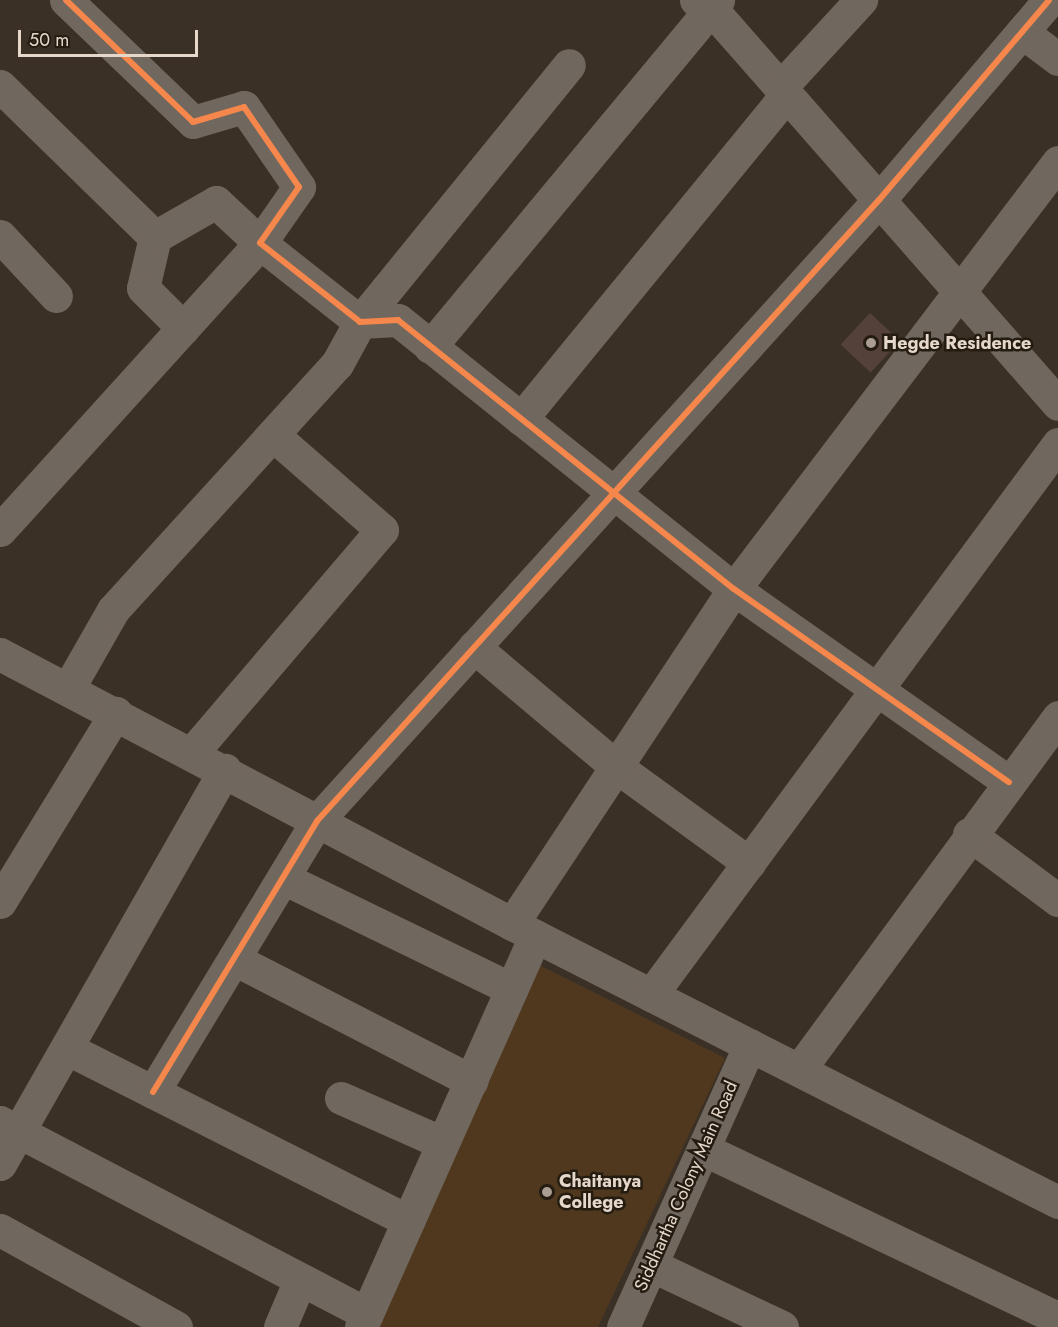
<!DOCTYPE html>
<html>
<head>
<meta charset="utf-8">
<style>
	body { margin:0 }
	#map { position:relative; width:1058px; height:1327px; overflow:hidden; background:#3b3025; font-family:Jost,sans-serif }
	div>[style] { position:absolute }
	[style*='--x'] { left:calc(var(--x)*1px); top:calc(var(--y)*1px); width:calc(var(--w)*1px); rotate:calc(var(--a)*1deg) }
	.built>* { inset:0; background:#50381e }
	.building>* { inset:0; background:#54423a; transform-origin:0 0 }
	.minor>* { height:33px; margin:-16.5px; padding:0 16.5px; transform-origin:16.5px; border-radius:16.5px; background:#70675e }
	.cycleway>* { height:6px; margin:-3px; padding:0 3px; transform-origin:3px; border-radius:3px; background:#f5874c }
	.dots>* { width:16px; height:16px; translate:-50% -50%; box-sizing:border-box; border:3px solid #241b11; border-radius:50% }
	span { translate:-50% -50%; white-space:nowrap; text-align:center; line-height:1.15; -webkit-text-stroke:5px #241b11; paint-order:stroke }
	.poi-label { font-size:18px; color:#e5d8cb; font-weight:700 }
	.left { translate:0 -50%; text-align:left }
	.street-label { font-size:18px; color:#e5d8cb }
	.scale { position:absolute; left:18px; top:30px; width:180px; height:27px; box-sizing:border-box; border:3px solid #e5d8cb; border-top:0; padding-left:8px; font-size:18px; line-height:21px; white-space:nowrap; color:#e5d8cb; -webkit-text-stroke:4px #241b11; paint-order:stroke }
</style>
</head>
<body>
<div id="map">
	<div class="built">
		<i style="clip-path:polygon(533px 962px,725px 1058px,598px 1327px,377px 1327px)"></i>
	</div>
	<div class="building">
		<i style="left:870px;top:313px;width:41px;height:43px;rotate:43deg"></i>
	</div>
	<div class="minor">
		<i style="--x:66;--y:0;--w:176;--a:43.8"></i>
		<i style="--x:193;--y:122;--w:53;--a:-16.4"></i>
		<i style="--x:244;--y:107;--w:97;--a:55.5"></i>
		<i style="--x:299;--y:187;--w:68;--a:124.9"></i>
		<i style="--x:260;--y:243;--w:127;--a:38.3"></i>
		<i style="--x:360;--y:322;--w:38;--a:-3"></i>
		<i style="--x:398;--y:320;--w:430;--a:38.7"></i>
		<i style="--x:734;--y:589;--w:336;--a:35.1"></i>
		<i style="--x:696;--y:0;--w:23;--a:34"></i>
		<i style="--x:715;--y:13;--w:520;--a:48.74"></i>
		<i style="--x:1022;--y:32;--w:45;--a:36.9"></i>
		<i style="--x:0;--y:86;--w:216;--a:44.3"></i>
		<i style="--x:155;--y:237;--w:52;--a:103.2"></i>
		<i style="--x:143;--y:288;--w:57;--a:45"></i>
		<i style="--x:780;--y:88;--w:120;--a:-47.4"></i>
		<i style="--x:0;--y:236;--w:82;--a:47"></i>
		<i style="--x:430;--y:347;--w:451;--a:-50.3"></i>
		<i style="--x:521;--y:419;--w:419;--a:-50.7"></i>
		<i style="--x:0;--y:530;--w:387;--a:-47.8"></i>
		<i style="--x:260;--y:243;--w:60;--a:-137"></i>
		<i style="--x:216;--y:202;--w:70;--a:150.2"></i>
		<i style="--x:474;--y:647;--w:183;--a:40.1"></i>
		<i style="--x:614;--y:765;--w:167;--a:36"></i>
		<i style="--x:0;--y:654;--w:605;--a:27.79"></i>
		<i style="--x:535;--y:936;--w:587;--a:26.96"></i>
		<i style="--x:68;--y:689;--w:91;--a:-60.3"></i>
		<i style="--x:113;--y:610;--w:333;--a:-47.7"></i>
		<i style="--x:337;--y:364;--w:48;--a:-61.3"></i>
		<i style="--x:360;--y:322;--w:331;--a:-50.9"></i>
		<i style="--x:192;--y:753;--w:293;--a:-49.6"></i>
		<i style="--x:382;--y:530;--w:145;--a:-138.9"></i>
		<i style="--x:969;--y:834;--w:111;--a:36.6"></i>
		<i style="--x:283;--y:878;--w:254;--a:25.9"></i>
		<i style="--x:0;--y:902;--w:222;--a:-58.5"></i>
		<i style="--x:512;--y:924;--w:402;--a:-56.5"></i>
		<i style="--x:734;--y:589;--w:536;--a:-52.81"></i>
		<i style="--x:234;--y:959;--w:267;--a:27.2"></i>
		<i style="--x:651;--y:995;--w:685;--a:-53.55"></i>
		<i style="--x:70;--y:1050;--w:379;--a:26.8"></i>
		<i style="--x:799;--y:1070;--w:438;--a:-53.7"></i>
		<i style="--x:153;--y:1092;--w:317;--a:-58.8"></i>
		<i style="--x:317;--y:821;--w:838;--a:-47.86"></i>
		<i style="--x:879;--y:200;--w:262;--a:-49.6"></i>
		<i style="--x:341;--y:1098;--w:111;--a:23.8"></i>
		<i style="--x:0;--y:1122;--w:414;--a:27.6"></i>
		<i style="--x:703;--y:1149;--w:393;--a:25.5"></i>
		<i style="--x:0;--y:1164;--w:454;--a:-60.3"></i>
		<i style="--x:0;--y:1230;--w:201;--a:28.9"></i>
		<i style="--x:651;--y:1265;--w:145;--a:25.3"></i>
		<i style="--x:280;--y:1327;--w:51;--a:-66.9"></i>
		<i style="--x:361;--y:1327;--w:428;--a:-66"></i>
		<i style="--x:623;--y:1327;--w:309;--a:-65.8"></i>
	</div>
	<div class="cycleway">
		<i style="--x:66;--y:0;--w:176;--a:43.8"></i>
		<i style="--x:193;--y:122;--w:53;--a:-16.4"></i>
		<i style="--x:244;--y:107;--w:97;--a:55.5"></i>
		<i style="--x:299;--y:187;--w:68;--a:124.9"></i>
		<i style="--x:260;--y:243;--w:127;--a:38.3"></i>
		<i style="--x:360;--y:322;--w:38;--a:-3"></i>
		<i style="--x:398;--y:320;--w:430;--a:38.7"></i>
		<i style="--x:734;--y:589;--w:336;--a:35.1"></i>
		<i style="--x:153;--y:1092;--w:317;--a:-58.8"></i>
		<i style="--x:317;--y:821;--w:838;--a:-47.86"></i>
		<i style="--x:879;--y:200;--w:262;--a:-49.6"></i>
	</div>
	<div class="dots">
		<i style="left:871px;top:343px;background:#aa9d91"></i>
		<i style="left:547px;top:1192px;background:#aa9d91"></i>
	</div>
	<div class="poi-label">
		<span class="left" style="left:883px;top:343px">Hegde Residence</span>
		<span class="left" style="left:559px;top:1192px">Chaitanya<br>College</span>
	</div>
	<div class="street-label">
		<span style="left:686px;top:1186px;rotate:-66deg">Siddhartha Colony Main Road</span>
	</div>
	<div class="scale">50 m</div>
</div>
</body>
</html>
